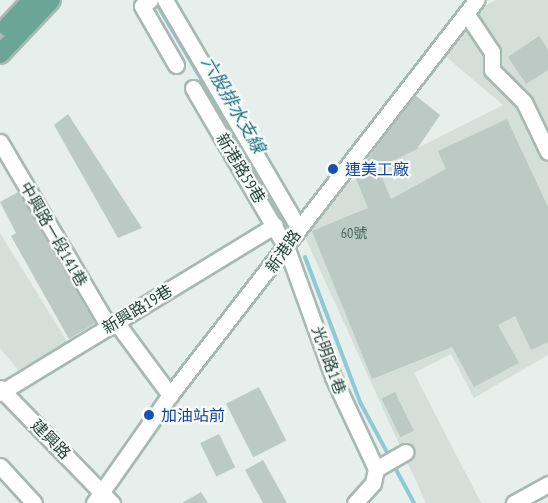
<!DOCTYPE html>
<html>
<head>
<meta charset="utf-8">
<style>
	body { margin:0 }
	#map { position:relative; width:548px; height:503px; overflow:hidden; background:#e6efeb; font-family:"PT Sans Narrow","Noto Sans TC",sans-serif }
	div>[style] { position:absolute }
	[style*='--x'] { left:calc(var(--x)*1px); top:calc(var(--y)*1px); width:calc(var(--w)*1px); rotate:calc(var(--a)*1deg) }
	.built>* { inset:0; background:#d4dfda }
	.stream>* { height:4px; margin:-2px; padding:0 2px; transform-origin:2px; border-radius:2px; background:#8ec9d4 }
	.building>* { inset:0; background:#bbcac4; transform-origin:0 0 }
	.roads { filter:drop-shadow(2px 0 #a8b8b2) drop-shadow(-2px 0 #a8b8b2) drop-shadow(0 2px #a8b8b2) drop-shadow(0 -2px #a8b8b2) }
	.minor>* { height:15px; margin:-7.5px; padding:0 7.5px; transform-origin:7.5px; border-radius:7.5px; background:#fff }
	.major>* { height:18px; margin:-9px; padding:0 9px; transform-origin:9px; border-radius:9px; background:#6aa596 }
	.dots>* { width:16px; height:16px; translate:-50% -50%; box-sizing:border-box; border:3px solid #f7fbf9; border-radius:50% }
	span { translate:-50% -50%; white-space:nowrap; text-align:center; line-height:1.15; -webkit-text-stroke:4.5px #f7fbf9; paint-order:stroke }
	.number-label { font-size:14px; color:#4a645c }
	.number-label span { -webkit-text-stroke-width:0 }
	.street-label { font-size:16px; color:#24423a }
	.transit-label { font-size:16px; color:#164399 }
	.left { translate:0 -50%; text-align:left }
	.water-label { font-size:18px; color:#1c6f80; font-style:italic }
</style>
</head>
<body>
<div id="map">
	<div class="built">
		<i style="clip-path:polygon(496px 0,548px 0,548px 355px,474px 398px,451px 354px,414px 373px,481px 503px,426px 503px,304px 235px,346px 184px,503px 105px,444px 55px,481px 8px)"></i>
		<i style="clip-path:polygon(0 233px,68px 343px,18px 370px,0 348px)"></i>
	</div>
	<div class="stream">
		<i style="--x:155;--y:1;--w:259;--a:59.4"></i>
		<i style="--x:305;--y:257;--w:155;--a:69.2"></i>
		<i style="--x:360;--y:402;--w:64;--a:61.8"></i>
		<i style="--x:393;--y:464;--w:44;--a:61.7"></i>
	</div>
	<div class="building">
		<i style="clip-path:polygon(539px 36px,548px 50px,548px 70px,526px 84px,508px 57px)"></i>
		<i style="clip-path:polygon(415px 95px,440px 115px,417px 149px,378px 168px,391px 199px,446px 169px,438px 151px,507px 119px,548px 207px,548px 342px,531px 350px,515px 316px,498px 325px,519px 363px,474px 387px,452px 347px,372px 379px,312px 231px,368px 208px,355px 176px)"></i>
		<i style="clip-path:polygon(68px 114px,142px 228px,118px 238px,54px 125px)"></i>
		<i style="clip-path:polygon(18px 192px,95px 323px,69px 339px,11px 236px,16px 233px,0 202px)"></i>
		<i style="left:259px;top:387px;width:60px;height:37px;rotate:63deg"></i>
		<i style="left:395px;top:392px;width:43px;height:15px;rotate:64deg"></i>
		<i style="left:219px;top:434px;width:37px;height:21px;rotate:64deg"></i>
		<i style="clip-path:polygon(263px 460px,287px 503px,263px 503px,245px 470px)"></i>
		<i style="clip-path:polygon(201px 492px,208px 503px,182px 503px)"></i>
	</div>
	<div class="roads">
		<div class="minor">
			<i style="--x:150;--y:0;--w:10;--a:143"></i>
			<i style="--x:142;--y:6;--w:68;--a:60"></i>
			<i style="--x:165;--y:0;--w:264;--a:59.6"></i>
			<i style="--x:466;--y:13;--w:47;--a:56.3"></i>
			<i style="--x:492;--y:52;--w:18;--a:90"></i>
			<i style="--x:492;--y:70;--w:45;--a:45"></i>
			<i style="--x:524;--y:102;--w:55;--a:64.4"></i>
			<i style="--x:193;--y:88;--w:186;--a:59.7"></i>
			<i style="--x:287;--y:249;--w:136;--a:70.2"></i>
			<i style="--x:333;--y:377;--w:102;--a:64.9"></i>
			<i style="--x:0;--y:142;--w:215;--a:59.5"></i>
			<i style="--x:116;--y:322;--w:91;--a:53.5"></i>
			<i style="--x:0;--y:388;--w:161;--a:45.8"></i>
			<i style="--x:0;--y:393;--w:322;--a:-31.4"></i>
			<i style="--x:0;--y:466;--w:50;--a:47.4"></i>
			<i style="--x:94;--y:503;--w:132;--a:-54.9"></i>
			<i style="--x:170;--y:395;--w:500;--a:-52.2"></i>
			<i style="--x:355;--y:503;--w:27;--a:-48"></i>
			<i style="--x:373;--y:483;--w:14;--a:-78"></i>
			<i style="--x:376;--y:469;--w:34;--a:-30"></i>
			<i style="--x:514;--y:503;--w:39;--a:-29"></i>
		</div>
		<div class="major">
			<i style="--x:7;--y:27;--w:37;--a:-47"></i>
			<i style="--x:0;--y:54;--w:74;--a:-46.6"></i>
		</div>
	</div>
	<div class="dots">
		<i style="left:333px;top:169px;background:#1a4fb4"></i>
		<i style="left:149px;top:415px;background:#1a4fb4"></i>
	</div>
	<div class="number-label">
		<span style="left:354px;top:233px">60號</span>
	</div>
	<div class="street-label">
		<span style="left:241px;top:168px;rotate:59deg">新港路59巷</span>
		<span style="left:54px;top:234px;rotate:60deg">中興路一段141巷</span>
		<span style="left:283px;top:251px;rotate:-55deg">新港路</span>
		<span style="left:137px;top:309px;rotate:-31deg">新興路19巷</span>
		<span style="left:329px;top:360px;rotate:70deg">光明路1巷</span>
		<span style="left:51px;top:439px;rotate:45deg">建興路</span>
	</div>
	<div class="transit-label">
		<span class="left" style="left:345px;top:169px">連美工廠</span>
		<span class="left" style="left:161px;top:415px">加油站前</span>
	</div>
	<div class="water-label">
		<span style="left:233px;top:105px;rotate:60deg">六股排水支線</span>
	</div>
</div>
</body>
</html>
